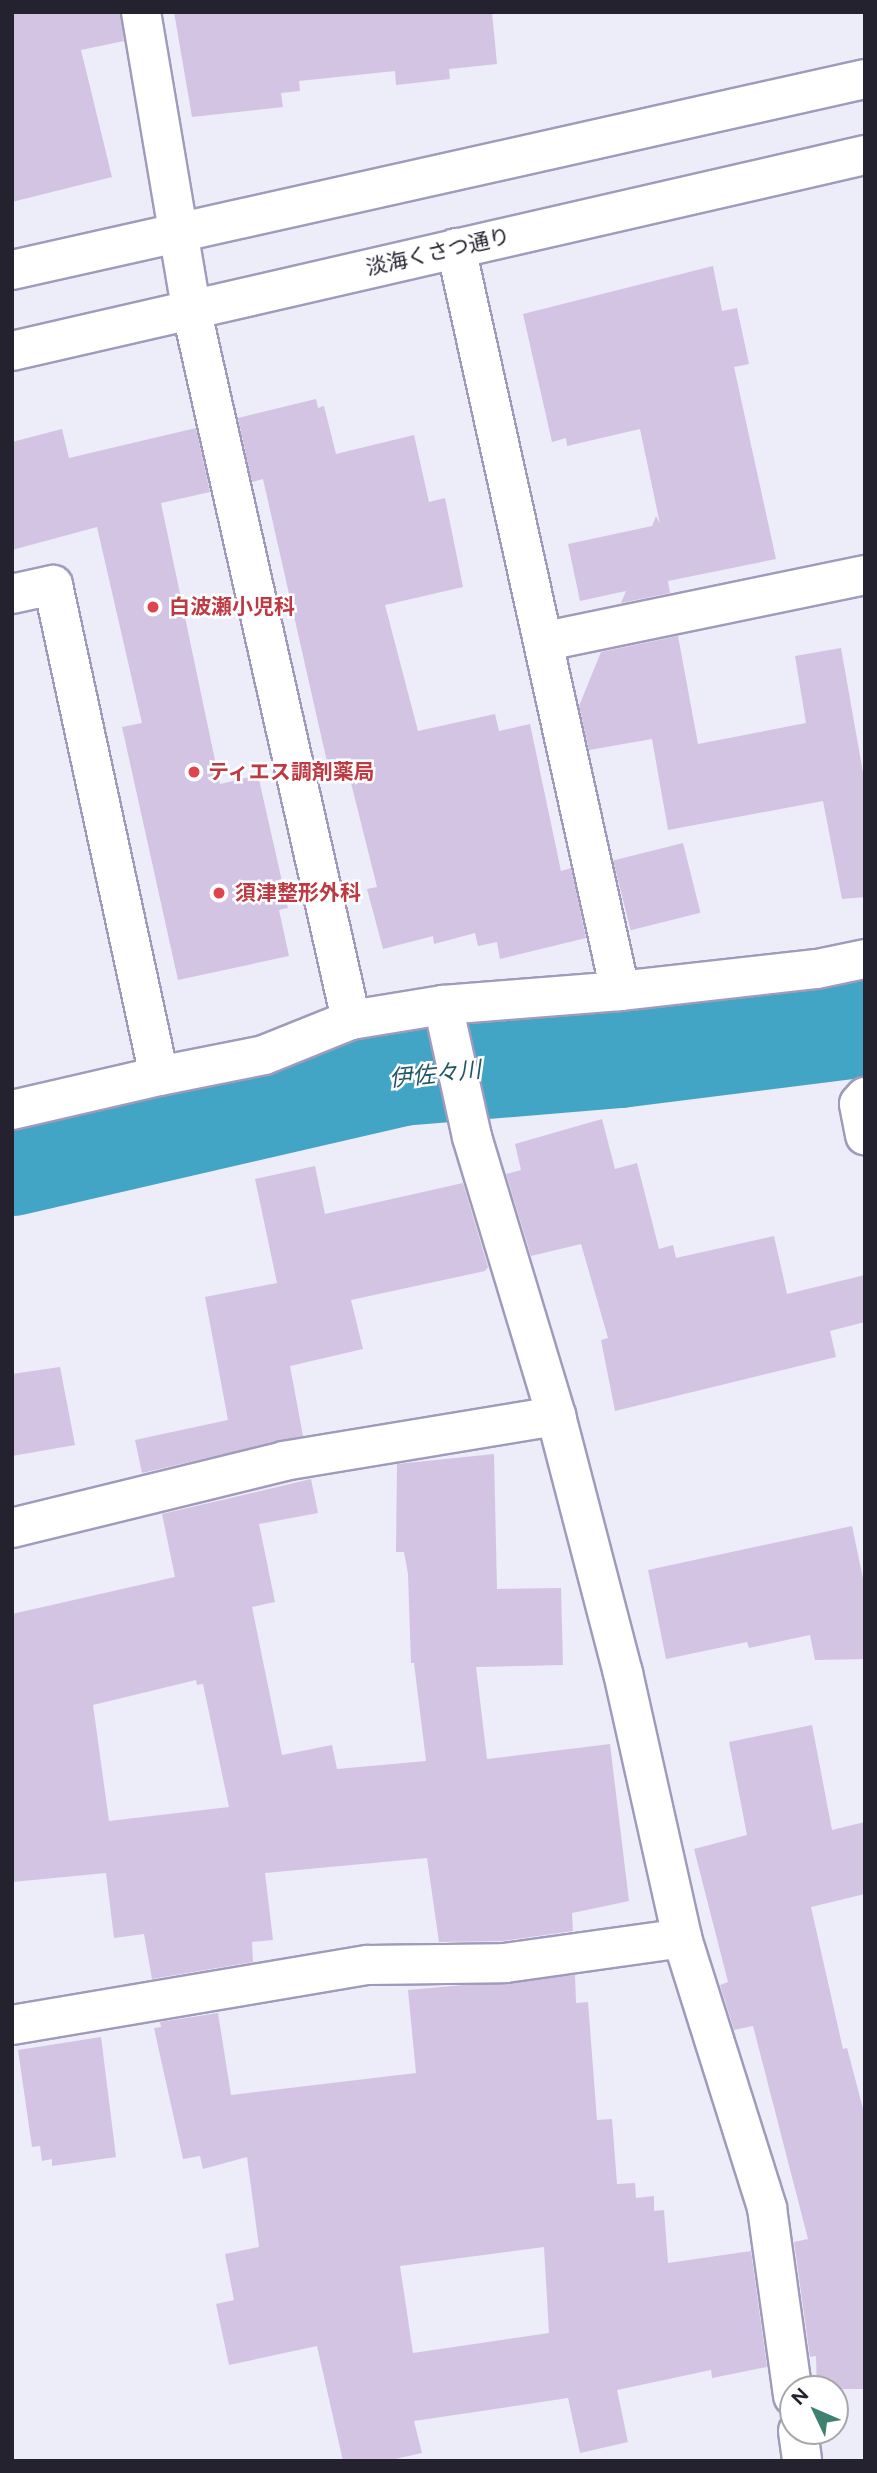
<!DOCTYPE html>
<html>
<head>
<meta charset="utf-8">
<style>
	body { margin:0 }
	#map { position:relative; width:877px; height:2473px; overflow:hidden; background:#edecf9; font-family:Figtree,"Noto Sans JP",sans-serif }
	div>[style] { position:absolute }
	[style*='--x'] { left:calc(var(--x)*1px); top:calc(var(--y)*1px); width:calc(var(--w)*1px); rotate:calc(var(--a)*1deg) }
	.river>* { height:102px; margin:-51px; padding:0 51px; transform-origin:51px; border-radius:51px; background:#43a5c5 }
	.building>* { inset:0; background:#d4c4e3; transform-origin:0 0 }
	.roads { filter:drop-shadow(2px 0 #a09bbb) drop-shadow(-2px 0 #a09bbb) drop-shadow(0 2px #a09bbb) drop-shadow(0 -2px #a09bbb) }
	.minor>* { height:38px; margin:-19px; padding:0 19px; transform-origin:19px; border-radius:19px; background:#fff }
	.dots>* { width:19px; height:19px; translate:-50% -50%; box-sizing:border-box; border:4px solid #fff; border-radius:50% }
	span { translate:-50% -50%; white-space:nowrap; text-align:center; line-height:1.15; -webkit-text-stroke:5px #fff; paint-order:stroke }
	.street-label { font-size:21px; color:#24222e }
	.health-label { font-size:21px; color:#be3a42; font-weight:700 }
	.left { translate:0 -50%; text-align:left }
	.water-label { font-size:23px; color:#215668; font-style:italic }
	.frame { position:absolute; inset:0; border:14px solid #24222e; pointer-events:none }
	.north { position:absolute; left:779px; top:2375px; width:70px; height:70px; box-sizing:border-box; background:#fff; border:2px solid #a7a7ab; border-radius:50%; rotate:314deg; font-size:19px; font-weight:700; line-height:28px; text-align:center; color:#24222e }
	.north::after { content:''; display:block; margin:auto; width:24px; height:32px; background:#3f806f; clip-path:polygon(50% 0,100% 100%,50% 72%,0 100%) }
</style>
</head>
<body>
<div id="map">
	<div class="river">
		<i style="--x:12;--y:1165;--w:399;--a:-13"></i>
		<i style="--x:401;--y:1075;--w:220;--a:-4.7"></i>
		<i style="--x:620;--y:1057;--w:247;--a:-7.2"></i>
	</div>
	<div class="building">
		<i style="clip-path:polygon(12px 12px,120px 12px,124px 41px,81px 50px,112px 177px,12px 202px)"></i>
		<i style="clip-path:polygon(174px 12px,492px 12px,497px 64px,449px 69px,450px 79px,396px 85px,395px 71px,299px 81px,300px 91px,281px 93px,283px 107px,192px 117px)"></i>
		<i style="clip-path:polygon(713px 266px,722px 311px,737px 308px,749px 364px,734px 367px,776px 559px,668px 581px,670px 593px,621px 603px,626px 591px,580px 601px,568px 544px,652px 526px,656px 516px,660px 524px,640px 429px,567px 446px,566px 438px,552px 442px,523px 314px)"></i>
		<i style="clip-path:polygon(316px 399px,318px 408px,324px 406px,336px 454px,414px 435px,429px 502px,445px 498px,463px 587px,385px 605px,418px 731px,495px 714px,499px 731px,530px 724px,561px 871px,571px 868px,586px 938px,500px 959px,497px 942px,478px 946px,475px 933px,434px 944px,433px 936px,383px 949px,367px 889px,377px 887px,348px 771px,330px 775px,263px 479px,252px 482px,238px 418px)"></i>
		<i style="clip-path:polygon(196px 428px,210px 492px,161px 503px,220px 784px,258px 775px,288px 908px,279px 910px,289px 956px,178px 980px,122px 727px,142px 723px,97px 527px,12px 550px,12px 442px,62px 429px,69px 458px)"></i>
		<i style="clip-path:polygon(678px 636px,698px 744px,806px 723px,795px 656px,841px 648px,865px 784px,865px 897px,842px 899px,823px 801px,668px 830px,652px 739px,589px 750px,579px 706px,601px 652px)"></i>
		<i style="left:683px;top:843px;width:72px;height:72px;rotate:76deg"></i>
		<i style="clip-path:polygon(602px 1119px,615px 1169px,637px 1163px,659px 1249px,673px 1245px,676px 1258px,774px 1236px,787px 1294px,865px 1275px,865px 1322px,830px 1331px,836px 1357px,615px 1411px,601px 1340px,608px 1338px,581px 1244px,531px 1256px,506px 1174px,521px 1170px,515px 1144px)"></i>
		<i style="clip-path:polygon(315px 1166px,325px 1214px,463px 1183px,488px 1267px,485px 1271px,351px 1300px,363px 1349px,290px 1366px,303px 1436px,142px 1473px,135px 1440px,228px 1420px,205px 1297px,277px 1283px,255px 1179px)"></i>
		<i style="clip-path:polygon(60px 1367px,75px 1445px,12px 1456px,12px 1374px)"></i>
		<i style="clip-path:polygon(evenodd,494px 1454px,497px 1589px,561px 1588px,563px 1665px,476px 1667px,487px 1759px,610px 1744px,629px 1901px,572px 1913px,573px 1931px,503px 1941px,439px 1942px,427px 1858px,265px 1873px,273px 1940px,252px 1942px,253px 1962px,152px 1979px,144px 1934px,114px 1938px,106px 1873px,12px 1882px,12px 1614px,175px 1577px,162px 1514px,311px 1479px,318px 1513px,259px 1524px,275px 1602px,252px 1607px,282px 1755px,332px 1745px,337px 1769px,426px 1761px,414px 1663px,411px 1663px,408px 1574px,404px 1552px,396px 1552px,397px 1464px,494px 1454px,196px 1680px,197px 1685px,203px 1684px,229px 1807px,109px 1821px,93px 1705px,196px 1680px)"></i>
		<i style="clip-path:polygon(852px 1526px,865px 1588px,865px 1659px,815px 1660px,810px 1635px,749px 1648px,747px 1642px,666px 1659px,648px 1570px)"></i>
		<i style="clip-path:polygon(812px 1725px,832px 1830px,865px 1822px,865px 1894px,811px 1907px,843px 2049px,847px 2048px,865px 2116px,865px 2389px,817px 2389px,816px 2356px,810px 2357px,794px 2242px,808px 2239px,753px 2026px,734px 2030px,720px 1985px,728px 1982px,694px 1849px,747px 1835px,729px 1742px)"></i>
		<i style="clip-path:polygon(evenodd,575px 1975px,576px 2003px,588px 2002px,597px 2120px,612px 2119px,617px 2184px,635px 2183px,636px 2198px,654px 2196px,654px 2211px,664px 2210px,668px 2263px,751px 2251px,767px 2367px,712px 2378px,711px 2370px,617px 2390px,628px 2442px,580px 2453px,568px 2398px,414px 2421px,422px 2453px,386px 2461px,343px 2461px,317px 2346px,229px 2365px,216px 2304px,234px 2300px,225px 2254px,259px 2247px,247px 2157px,203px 2169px,200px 2156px,183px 2159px,154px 2028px,161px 2027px,160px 2022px,218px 2013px,231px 2095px,416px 2073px,408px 1990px,575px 1975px,544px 2247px,549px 2333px,413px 2353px,400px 2266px,544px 2247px)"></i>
		<i style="clip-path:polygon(101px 2037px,116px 2157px,52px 2166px,52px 2159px,42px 2161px,40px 2146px,32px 2147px,18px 2050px)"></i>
	</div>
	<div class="roads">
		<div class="minor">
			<i style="--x:141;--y:12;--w:300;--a:80.4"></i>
			<i style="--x:191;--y:308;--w:730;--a:77.33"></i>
			<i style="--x:456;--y:248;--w:761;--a:77.55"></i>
			<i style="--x:12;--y:270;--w:874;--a:-12.62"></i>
			<i style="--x:12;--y:351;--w:875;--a:-12.94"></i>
			<i style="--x:12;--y:594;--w:42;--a:-12.4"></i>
			<i style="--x:53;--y:585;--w:502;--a:77.82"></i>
			<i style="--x:159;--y:1076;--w:107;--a:-11.3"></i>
			<i style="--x:264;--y:1055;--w:94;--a:-21.9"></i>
			<i style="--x:351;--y:1020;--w:93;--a:-9.3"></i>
			<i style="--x:443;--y:1005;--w:178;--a:-4.5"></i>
			<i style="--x:620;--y:991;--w:198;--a:-6.4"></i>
			<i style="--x:817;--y:969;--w:49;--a:-11.8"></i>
			<i style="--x:546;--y:641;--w:326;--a:-11.7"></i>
			<i style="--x:443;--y:1005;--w:135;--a:77.6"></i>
			<i style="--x:472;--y:1137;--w:291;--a:73.2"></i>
			<i style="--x:556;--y:1416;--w:266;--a:75.4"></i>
			<i style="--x:623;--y:1673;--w:271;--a:77.4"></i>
			<i style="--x:682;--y:1938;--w:283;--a:72.5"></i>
			<i style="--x:767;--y:2208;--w:190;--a:82.1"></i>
			<i style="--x:865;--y:1097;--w:9;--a:131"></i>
			<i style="--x:859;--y:1104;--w:32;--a:79"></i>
			<i style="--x:12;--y:1110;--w:151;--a:-13"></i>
			<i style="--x:12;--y:1528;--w:280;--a:-13.8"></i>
			<i style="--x:284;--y:1461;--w:276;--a:-9.4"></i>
			<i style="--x:12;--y:2025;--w:361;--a:-9.6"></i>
			<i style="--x:368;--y:1965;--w:137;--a:-0.8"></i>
			<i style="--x:505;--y:1963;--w:179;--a:-8"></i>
			<i style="--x:798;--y:2431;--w:30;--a:82"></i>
		</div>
	</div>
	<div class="dots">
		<i style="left:153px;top:607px;background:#e0444e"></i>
		<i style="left:194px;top:772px;background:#e0444e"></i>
		<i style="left:219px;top:893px;background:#e0444e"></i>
	</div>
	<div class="street-label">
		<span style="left:438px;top:252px;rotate:-13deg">淡海くさつ通り</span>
	</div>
	<div class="health-label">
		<span class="left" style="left:169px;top:607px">白波瀬小児科</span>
		<span class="left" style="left:208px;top:772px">ティエス調剤薬局</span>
		<span class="left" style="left:235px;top:893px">須津整形外科</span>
	</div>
	<div class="water-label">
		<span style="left:435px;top:1074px;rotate:-6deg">伊佐々川</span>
	</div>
	<div class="frame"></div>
	<div class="north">N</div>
</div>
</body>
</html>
